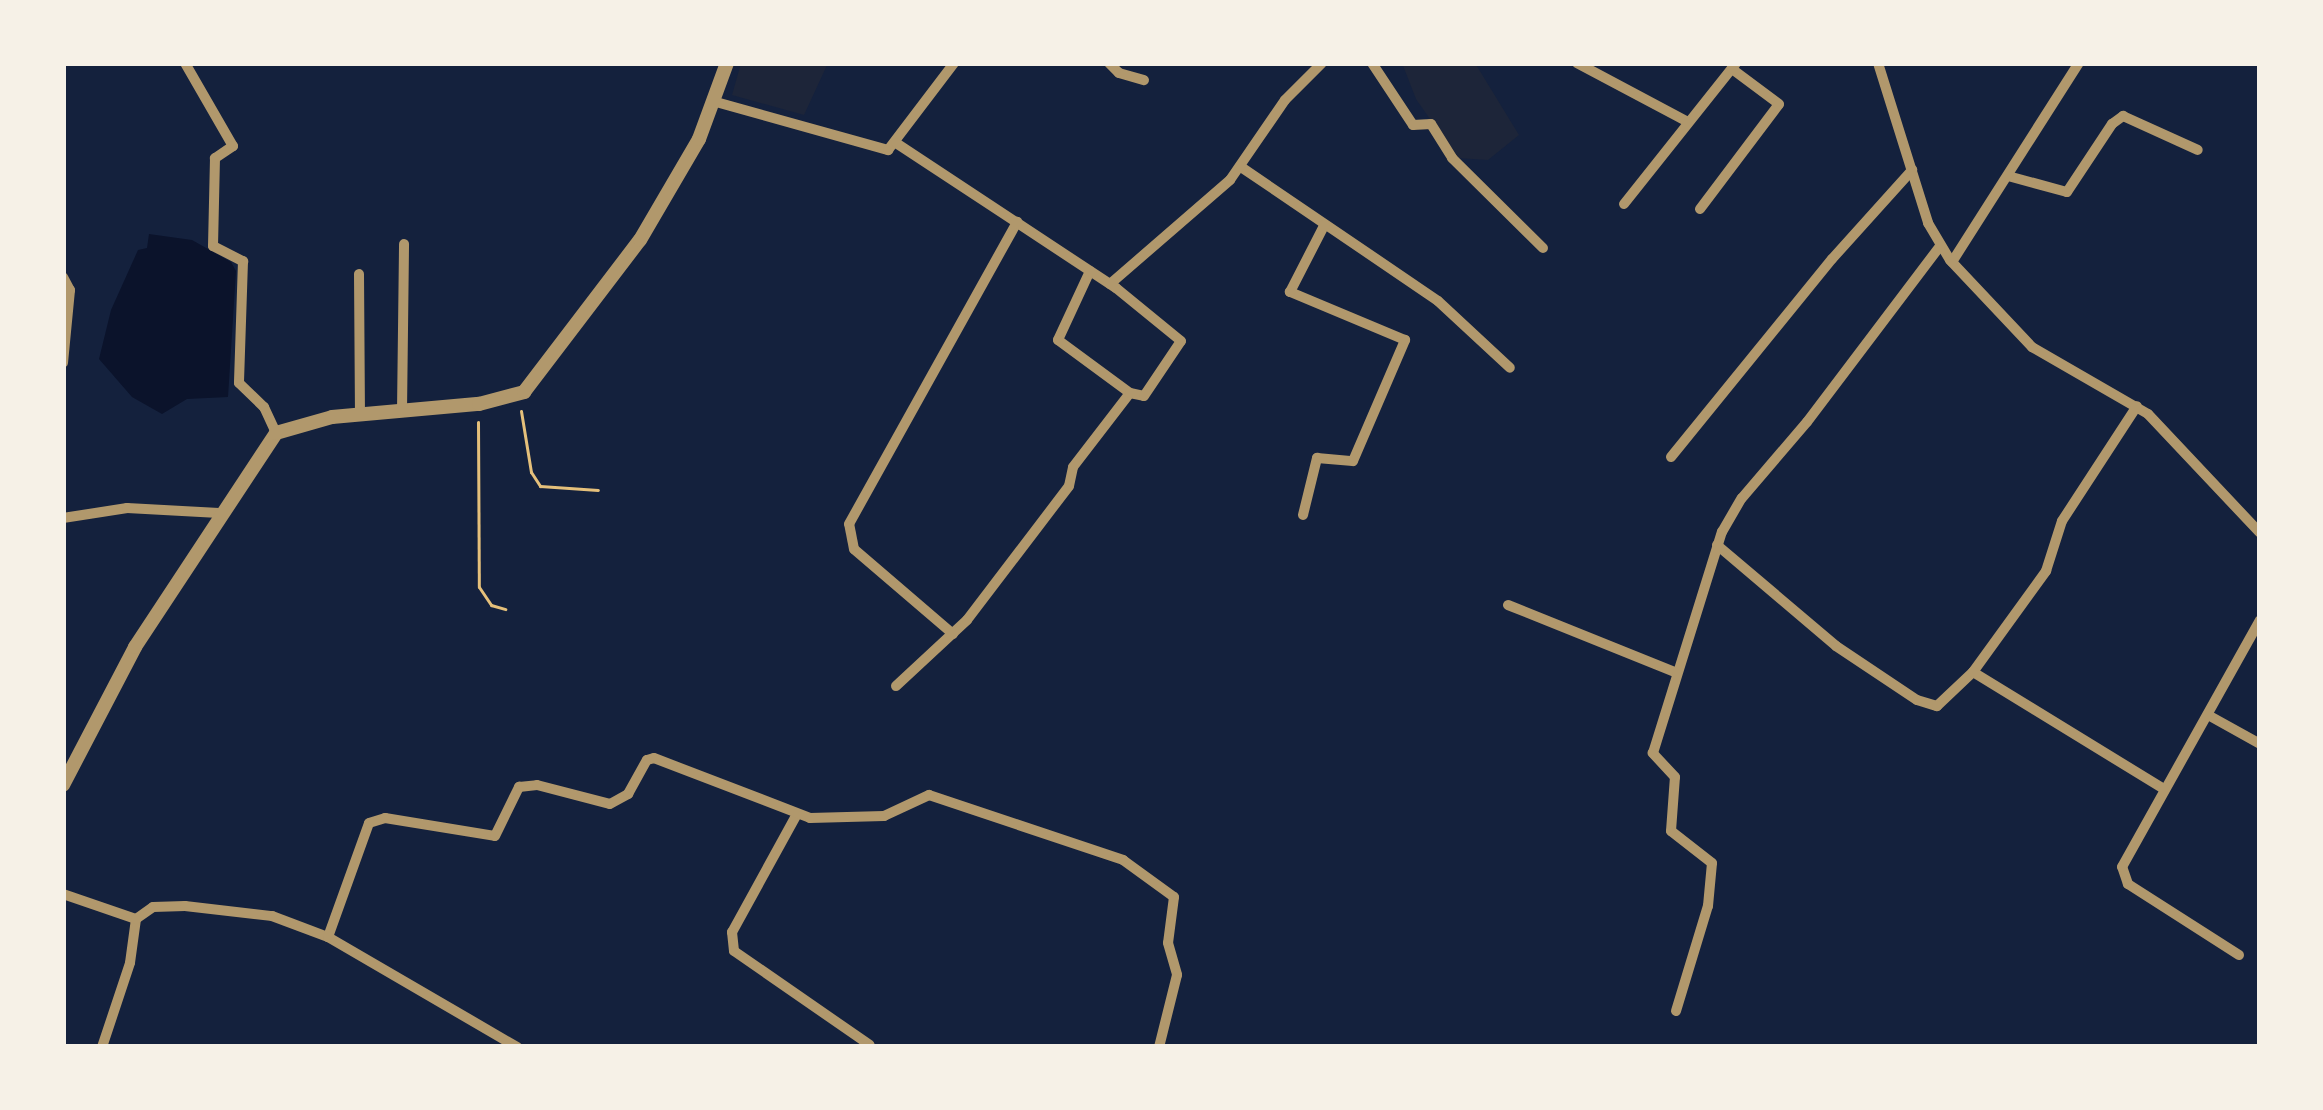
<!DOCTYPE html>
<html>
<head>
<meta charset="utf-8">
<style>
	body { margin:0 }
	#map { position:relative; width:2323px; height:1110px; overflow:hidden; background:#14213d; font-family:"Noto Serif",serif }
	div>[style] { position:absolute }
	[style*='--x'] { left:calc(var(--x)*1px); top:calc(var(--y)*1px); width:calc(var(--w)*1px); rotate:calc(var(--a)*1deg) }
	.green>* { inset:0; background:#1d2539 }
	.water>* { inset:0; background:#0b132b }
	.path>* { height:3px; margin:-1.5px; padding:0 1.5px; transform-origin:1.5px; border-radius:1.5px; background:#e5c07b }
	.minor>* { height:10px; margin:-5px; padding:0 5px; transform-origin:5px; border-radius:5px; background:#b1986c }
	.tertiary>* { height:14px; margin:-7px; padding:0 7px; transform-origin:7px; border-radius:7px; background:#b1986c }
	span { translate:-50% -50%; white-space:nowrap; text-align:center; line-height:1.15; -webkit-text-stroke:10px #f6f1e7; paint-order:stroke }
	.frame { position:absolute; inset:0; border:66px solid #f6f1e7; pointer-events:none }
</style>
</head>
<body>
<div id="map">
	<div class="green">
		<i style="clip-path:polygon(741px 63px,828px 63px,804px 115px,732px 95px)"></i>
		<i style="clip-path:polygon(1402px 63px,1475px 63px,1519px 135px,1488px 160px,1457px 158px,1416px 99px)"></i>
	</div>
	<div class="water">
		<i style="clip-path:polygon(149px 234px,192px 240px,231px 262px,236px 271px,228px 397px,187px 399px,162px 414px,132px 397px,99px 359px,111px 310px,138px 250px,147px 248px)"></i>
	</div>
	<div class="path">
		<i style="--x:521;--y:411;--w:62;--a:80.7"></i>
		<i style="--x:531;--y:472;--w:17;--a:57"></i>
		<i style="--x:540;--y:486;--w:58;--a:3.9"></i>
		<i style="--x:478;--y:422;--w:165;--a:89.7"></i>
		<i style="--x:479;--y:587;--w:22;--a:56"></i>
		<i style="--x:491;--y:605;--w:15;--a:16"></i>
	</div>
	<div class="minor">
		<i style="--x:185;--y:63;--w:96;--a:60"></i>
		<i style="--x:233;--y:146;--w:22;--a:146"></i>
		<i style="--x:215;--y:158;--w:88;--a:91.3"></i>
		<i style="--x:213;--y:246;--w:34;--a:27"></i>
		<i style="--x:243;--y:261;--w:122;--a:91.9"></i>
		<i style="--x:239;--y:383;--w:35;--a:44"></i>
		<i style="--x:264;--y:407;--w:29;--a:65"></i>
		<i style="--x:1109;--y:63;--w:14;--a:45"></i>
		<i style="--x:1119;--y:73;--w:26;--a:16"></i>
		<i style="--x:1372;--y:63;--w:74;--a:56.5"></i>
		<i style="--x:1413;--y:125;--w:18;--a:-3"></i>
		<i style="--x:1431;--y:124;--w:40;--a:58"></i>
		<i style="--x:1452;--y:158;--w:128;--a:44.7"></i>
		<i style="--x:1577;--y:63;--w:126;--a:28"></i>
		<i style="--x:1878;--y:63;--w:168;--a:72.6"></i>
		<i style="--x:1928;--y:223;--w:43;--a:59.3"></i>
		<i style="--x:1950;--y:260;--w:120;--a:46.7"></i>
		<i style="--x:2032;--y:347;--w:134;--a:30"></i>
		<i style="--x:2148;--y:414;--w:163;--a:46.7"></i>
		<i style="--x:716;--y:102;--w:179;--a:15.6"></i>
		<i style="--x:888;--y:150;--w:109;--a:-52.8"></i>
		<i style="--x:1241;--y:167;--w:238;--a:34.2"></i>
		<i style="--x:1438;--y:301;--w:98;--a:42.9"></i>
		<i style="--x:2008;--y:176;--w:61;--a:15.2"></i>
		<i style="--x:2067;--y:192;--w:82;--a:-56.5"></i>
		<i style="--x:2112;--y:124;--w:14;--a:-36"></i>
		<i style="--x:2123;--y:116;--w:82;--a:24.4"></i>
		<i style="--x:1624;--y:204;--w:180;--a:-51.5"></i>
		<i style="--x:1700;--y:209;--w:131;--a:-53"></i>
		<i style="--x:1779;--y:104;--w:59;--a:-143.3"></i>
		<i style="--x:1952;--y:262;--w:236;--a:-57.5"></i>
		<i style="--x:1090;--y:271;--w:76;--a:114.9"></i>
		<i style="--x:1058;--y:340;--w:89;--a:36.4"></i>
		<i style="--x:359;--y:274;--w:141;--a:89.6"></i>
		<i style="--x:63;--y:277;--w:15;--a:62"></i>
		<i style="--x:70;--y:290;--w:73;--a:95.5"></i>
		<i style="--x:1110;--y:284;--w:159;--a:-40.9"></i>
		<i style="--x:1230;--y:180;--w:97;--a:-55.5"></i>
		<i style="--x:1285;--y:100;--w:52;--a:-45"></i>
		<i style="--x:402;--y:411;--w:167;--a:-89.3"></i>
		<i style="--x:1671;--y:457;--w:255;--a:-50.9"></i>
		<i style="--x:1832;--y:259;--w:120;--a:-48"></i>
		<i style="--x:1303;--y:515;--w:59;--a:-76.2"></i>
		<i style="--x:1317;--y:458;--w:36;--a:5"></i>
		<i style="--x:1353;--y:461;--w:132;--a:-66.7"></i>
		<i style="--x:1405;--y:340;--w:125;--a:-157.3"></i>
		<i style="--x:1290;--y:292;--w:76;--a:-62.8"></i>
		<i style="--x:63;--y:518;--w:65;--a:-8.9"></i>
		<i style="--x:127;--y:508;--w:92;--a:3.1"></i>
		<i style="--x:1717;--y:545;--w:156;--a:40.3"></i>
		<i style="--x:1836;--y:646;--w:97;--a:33.7"></i>
		<i style="--x:1917;--y:700;--w:21;--a:17"></i>
		<i style="--x:1937;--y:706;--w:50;--a:-43.4"></i>
		<i style="--x:1973;--y:672;--w:125;--a:-54.1"></i>
		<i style="--x:2046;--y:571;--w:52;--a:-72.3"></i>
		<i style="--x:2062;--y:521;--w:137;--a:-56.9"></i>
		<i style="--x:1508;--y:605;--w:182;--a:21.9"></i>
		<i style="--x:953;--y:634;--w:130;--a:-139.4"></i>
		<i style="--x:854;--y:549;--w:25;--a:-101"></i>
		<i style="--x:849;--y:524;--w:346;--a:-60.9"></i>
		<i style="--x:1973;--y:672;--w:224;--a:31.5"></i>
		<i style="--x:896;--y:686;--w:97;--a:-42.9"></i>
		<i style="--x:967;--y:620;--w:168;--a:-52.7"></i>
		<i style="--x:1069;--y:486;--w:19;--a:-78"></i>
		<i style="--x:1073;--y:467;--w:93;--a:-52.4"></i>
		<i style="--x:1130;--y:393;--w:14;--a:12"></i>
		<i style="--x:1144;--y:396;--w:66;--a:-56.1"></i>
		<i style="--x:1181;--y:341;--w:84;--a:-140.8"></i>
		<i style="--x:1116;--y:288;--w:263;--a:-146.6"></i>
		<i style="--x:2208;--y:715;--w:60;--a:29.1"></i>
		<i style="--x:797;--y:814;--w:135;--a:118.8"></i>
		<i style="--x:732;--y:932;--w:19;--a:84"></i>
		<i style="--x:734;--y:951;--w:165;--a:34.7"></i>
		<i style="--x:63;--y:894;--w:77;--a:18.9"></i>
		<i style="--x:136;--y:919;--w:44;--a:97.8"></i>
		<i style="--x:130;--y:963;--w:89;--a:108.4"></i>
		<i style="--x:136;--y:919;--w:21;--a:-35"></i>
		<i style="--x:153;--y:907;--w:32;--a:-2"></i>
		<i style="--x:185;--y:906;--w:88;--a:6.6"></i>
		<i style="--x:272;--y:916;--w:60;--a:20.6"></i>
		<i style="--x:328;--y:937;--w:219;--a:30.2"></i>
		<i style="--x:328;--y:937;--w:121;--a:-70.2"></i>
		<i style="--x:369;--y:823;--w:17;--a:-17"></i>
		<i style="--x:385;--y:818;--w:111;--a:9.3"></i>
		<i style="--x:495;--y:836;--w:55;--a:-63.9"></i>
		<i style="--x:519;--y:787;--w:18;--a:-6"></i>
		<i style="--x:537;--y:785;--w:75;--a:14.6"></i>
		<i style="--x:610;--y:804;--w:21;--a:-29"></i>
		<i style="--x:628;--y:794;--w:39;--a:-61"></i>
		<i style="--x:647;--y:760;--w:7;--a:-16"></i>
		<i style="--x:654;--y:758;--w:167;--a:21"></i>
		<i style="--x:810;--y:818;--w:74;--a:-1.5"></i>
		<i style="--x:884;--y:816;--w:50;--a:-25"></i>
		<i style="--x:929;--y:795;--w:205;--a:18.5"></i>
		<i style="--x:1123;--y:860;--w:63;--a:36"></i>
		<i style="--x:1174;--y:897;--w:46;--a:97.4"></i>
		<i style="--x:1168;--y:943;--w:33;--a:74"></i>
		<i style="--x:1177;--y:975;--w:74;--a:104"></i>
		<i style="--x:2239;--y:955;--w:132;--a:-147.4"></i>
		<i style="--x:2128;--y:884;--w:18;--a:-109"></i>
		<i style="--x:2122;--y:867;--w:283;--a:-60.8"></i>
		<i style="--x:1676;--y:1011;--w:110;--a:-73.1"></i>
		<i style="--x:1708;--y:906;--w:43;--a:-84.7"></i>
		<i style="--x:1712;--y:863;--w:52;--a:-142"></i>
		<i style="--x:1671;--y:831;--w:54;--a:-85.8"></i>
		<i style="--x:1675;--y:777;--w:33;--a:-133"></i>
		<i style="--x:1653;--y:753;--w:232;--a:-72.7"></i>
		<i style="--x:1722;--y:532;--w:39;--a:-60"></i>
		<i style="--x:1742;--y:498;--w:100;--a:-49.5"></i>
		<i style="--x:1807;--y:422;--w:221;--a:-52.9"></i>
	</div>
	<div class="tertiary">
		<i style="--x:63;--y:785;--w:156;--a:-62.4"></i>
		<i style="--x:135;--y:647;--w:256;--a:-56.6"></i>
		<i style="--x:276;--y:433;--w:58;--a:-15.9"></i>
		<i style="--x:332;--y:417;--w:148;--a:-5.1"></i>
		<i style="--x:479;--y:404;--w:47;--a:-14.9"></i>
		<i style="--x:524;--y:392;--w:191;--a:-52.7"></i>
		<i style="--x:640;--y:240;--w:117;--a:-59.7"></i>
		<i style="--x:699;--y:139;--w:81;--a:-69.8"></i>
	</div>
	<div class="frame"></div>
</div>
</body>
</html>
